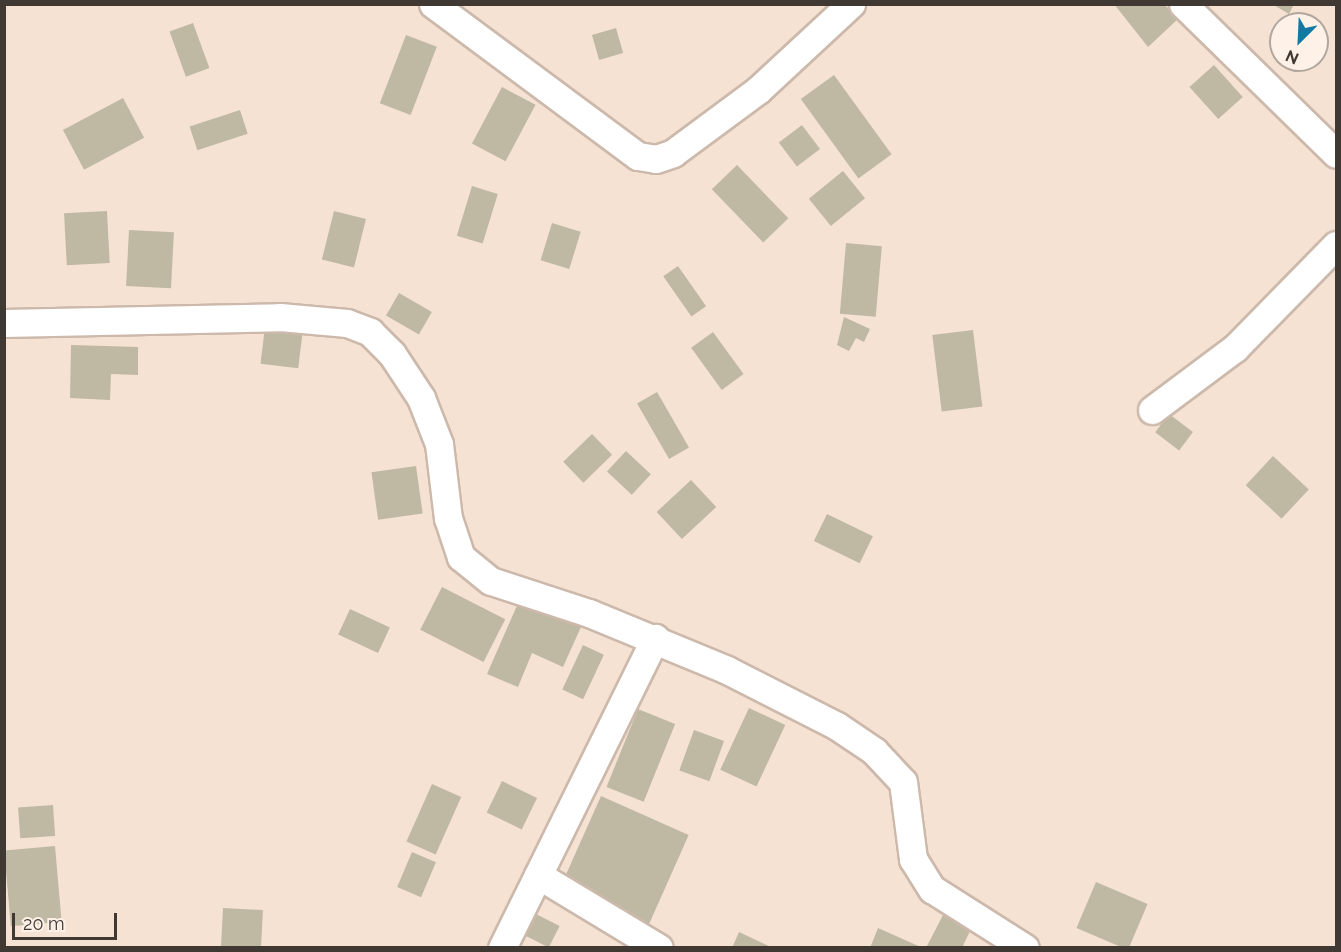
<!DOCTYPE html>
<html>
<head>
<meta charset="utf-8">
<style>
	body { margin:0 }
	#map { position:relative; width:1341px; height:952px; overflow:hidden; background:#f6e2d3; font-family:Raleway,sans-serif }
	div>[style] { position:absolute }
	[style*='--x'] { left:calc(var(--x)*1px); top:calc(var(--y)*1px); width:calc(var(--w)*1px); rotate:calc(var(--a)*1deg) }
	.building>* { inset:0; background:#bfb9a4; transform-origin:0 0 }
	.roads { filter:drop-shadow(2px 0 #ccb9ab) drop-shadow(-2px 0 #ccb9ab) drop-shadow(0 2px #ccb9ab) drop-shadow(0 -2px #ccb9ab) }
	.street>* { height:27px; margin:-13.5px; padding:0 13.5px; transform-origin:13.5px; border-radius:13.5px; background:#fff }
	span { translate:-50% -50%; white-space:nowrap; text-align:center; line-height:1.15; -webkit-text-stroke:5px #fdf1e8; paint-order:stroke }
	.frame { position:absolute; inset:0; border:6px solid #403832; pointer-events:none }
	.north { position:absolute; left:1269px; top:12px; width:60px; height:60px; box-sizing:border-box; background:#fdf1e8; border:2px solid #b1a79f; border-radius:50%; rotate:204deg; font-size:16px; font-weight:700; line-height:24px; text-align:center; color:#403832 }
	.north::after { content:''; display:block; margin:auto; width:21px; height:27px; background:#1179a4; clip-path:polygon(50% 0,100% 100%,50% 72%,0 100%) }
	.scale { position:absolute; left:12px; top:913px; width:105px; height:27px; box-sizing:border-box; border:3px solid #403832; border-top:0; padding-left:8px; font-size:18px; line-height:21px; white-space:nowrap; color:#403832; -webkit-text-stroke:4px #fdf1e8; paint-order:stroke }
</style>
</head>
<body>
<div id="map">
	<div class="building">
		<i style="clip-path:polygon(1114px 4px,1164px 4px,1178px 19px,1148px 47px)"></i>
		<i style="clip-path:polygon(1272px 4px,1294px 4px,1289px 14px)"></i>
		<i style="left:193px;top:23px;width:48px;height:25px;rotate:70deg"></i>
		<i style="left:616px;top:28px;width:26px;height:25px;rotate:74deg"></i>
		<i style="left:406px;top:35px;width:33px;height:73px;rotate:21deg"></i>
		<i style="left:1214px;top:65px;width:43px;height:33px;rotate:48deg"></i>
		<i style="left:834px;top:75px;width:98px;height:41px;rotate:54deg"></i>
		<i style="left:502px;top:87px;width:38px;height:64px;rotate:28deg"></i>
		<i style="left:123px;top:98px;width:45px;height:68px;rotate:62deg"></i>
		<i style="left:240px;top:110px;width:25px;height:53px;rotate:72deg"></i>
		<i style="left:802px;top:125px;width:30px;height:29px;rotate:53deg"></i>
		<i style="left:737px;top:165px;width:74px;height:35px;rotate:46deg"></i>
		<i style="left:843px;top:171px;width:35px;height:44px;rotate:51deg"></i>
		<i style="left:472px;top:186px;width:27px;height:52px;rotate:17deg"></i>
		<i style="left:107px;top:211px;width:52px;height:43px;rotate:87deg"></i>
		<i style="left:334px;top:211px;width:33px;height:50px;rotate:14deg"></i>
		<i style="left:552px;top:223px;width:30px;height:39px;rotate:17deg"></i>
		<i style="left:129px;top:230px;width:45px;height:56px;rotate:3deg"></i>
		<i style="left:846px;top:243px;width:36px;height:71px;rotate:5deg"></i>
		<i style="left:678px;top:266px;width:49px;height:18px;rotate:55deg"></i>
		<i style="left:399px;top:293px;width:38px;height:26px;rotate:30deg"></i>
		<i style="clip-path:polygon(844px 317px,870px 329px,864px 342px,856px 338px,849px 351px,837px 345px)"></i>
		<i style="left:265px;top:327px;width:38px;height:37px;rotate:7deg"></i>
		<i style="left:973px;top:330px;width:77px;height:41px;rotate:83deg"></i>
		<i style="left:713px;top:332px;width:52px;height:27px;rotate:54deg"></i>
		<i style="clip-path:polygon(71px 345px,138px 347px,138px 375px,111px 374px,110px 400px,70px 398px)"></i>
		<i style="left:657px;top:392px;width:64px;height:23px;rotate:60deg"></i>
		<i style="left:1169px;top:414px;width:30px;height:23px;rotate:37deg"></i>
		<i style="left:592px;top:434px;width:29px;height:40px;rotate:46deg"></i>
		<i style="left:626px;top:451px;width:34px;height:28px;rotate:43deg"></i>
		<i style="left:1273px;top:456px;width:49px;height:40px;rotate:43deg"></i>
		<i style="left:416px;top:466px;width:48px;height:45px;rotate:82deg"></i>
		<i style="left:691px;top:480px;width:37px;height:47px;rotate:47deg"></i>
		<i style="left:827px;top:514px;width:51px;height:30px;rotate:26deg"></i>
		<i style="left:442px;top:587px;width:71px;height:48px;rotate:27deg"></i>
		<i style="clip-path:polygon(519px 601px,581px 627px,563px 667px,532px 653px,518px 687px,487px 674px)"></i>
		<i style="left:350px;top:609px;width:44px;height:28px;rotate:25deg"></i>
		<i style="left:583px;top:645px;width:23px;height:49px;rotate:25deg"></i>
		<i style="left:749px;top:708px;width:40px;height:68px;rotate:25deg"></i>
		<i style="left:638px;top:709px;width:40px;height:84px;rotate:22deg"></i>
		<i style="left:694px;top:730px;width:32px;height:43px;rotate:20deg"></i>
		<i style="left:502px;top:781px;width:39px;height:35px;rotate:26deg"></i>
		<i style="left:432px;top:784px;width:32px;height:63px;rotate:24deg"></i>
		<i style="left:601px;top:796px;width:96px;height:98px;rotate:24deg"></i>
		<i style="left:53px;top:805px;width:31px;height:35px;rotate:86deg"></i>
		<i style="left:55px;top:846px;width:76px;height:51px;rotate:85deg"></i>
		<i style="left:412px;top:852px;width:26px;height:38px;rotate:23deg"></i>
		<i style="left:1096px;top:882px;width:56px;height:50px;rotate:23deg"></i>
		<i style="left:223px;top:908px;width:40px;height:40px;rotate:3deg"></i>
		<i style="left:532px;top:912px;width:31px;height:24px;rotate:27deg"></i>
		<i style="clip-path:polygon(943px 915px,971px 929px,962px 948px,926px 948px)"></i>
		<i style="clip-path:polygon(878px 928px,923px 948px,870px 948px)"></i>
		<i style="clip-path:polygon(739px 932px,773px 948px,732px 948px)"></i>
	</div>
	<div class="roads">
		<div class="street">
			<i style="--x:433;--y:4;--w:255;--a:36.6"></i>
			<i style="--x:638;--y:156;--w:18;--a:9"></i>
			<i style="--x:656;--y:159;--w:18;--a:-19"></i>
			<i style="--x:673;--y:153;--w:106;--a:-36.5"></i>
			<i style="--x:758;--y:90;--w:127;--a:-42.8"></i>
			<i style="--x:1183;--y:4;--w:214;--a:44.4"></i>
			<i style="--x:4;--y:323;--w:276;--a:-1.2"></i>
			<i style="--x:280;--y:317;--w:67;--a:5.1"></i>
			<i style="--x:347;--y:323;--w:25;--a:21"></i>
			<i style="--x:370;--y:332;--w:31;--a:45"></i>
			<i style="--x:392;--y:354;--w:53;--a:56.6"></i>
			<i style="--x:421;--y:398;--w:49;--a:68.6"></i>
			<i style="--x:439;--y:444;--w:75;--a:83.1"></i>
			<i style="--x:448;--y:518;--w:41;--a:71.6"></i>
			<i style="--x:461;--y:557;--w:38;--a:39"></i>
			<i style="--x:491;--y:581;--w:103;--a:18.1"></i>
			<i style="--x:589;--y:613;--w:149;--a:22.4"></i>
			<i style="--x:727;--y:670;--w:123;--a:27"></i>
			<i style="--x:837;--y:726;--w:45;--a:34"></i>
			<i style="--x:874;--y:751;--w:42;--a:46.9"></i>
			<i style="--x:903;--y:782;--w:78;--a:82.6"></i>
			<i style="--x:913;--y:859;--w:36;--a:58"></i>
			<i style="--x:932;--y:889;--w:110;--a:32.4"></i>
			<i style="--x:1152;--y:410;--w:104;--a:-36.8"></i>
			<i style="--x:1235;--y:348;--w:144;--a:-45.6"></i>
			<i style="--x:538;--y:875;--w:141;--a:31.1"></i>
			<i style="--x:502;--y:948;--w:346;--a:-63.7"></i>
		</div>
	</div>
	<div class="frame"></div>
	<div class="north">N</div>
	<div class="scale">20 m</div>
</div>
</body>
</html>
